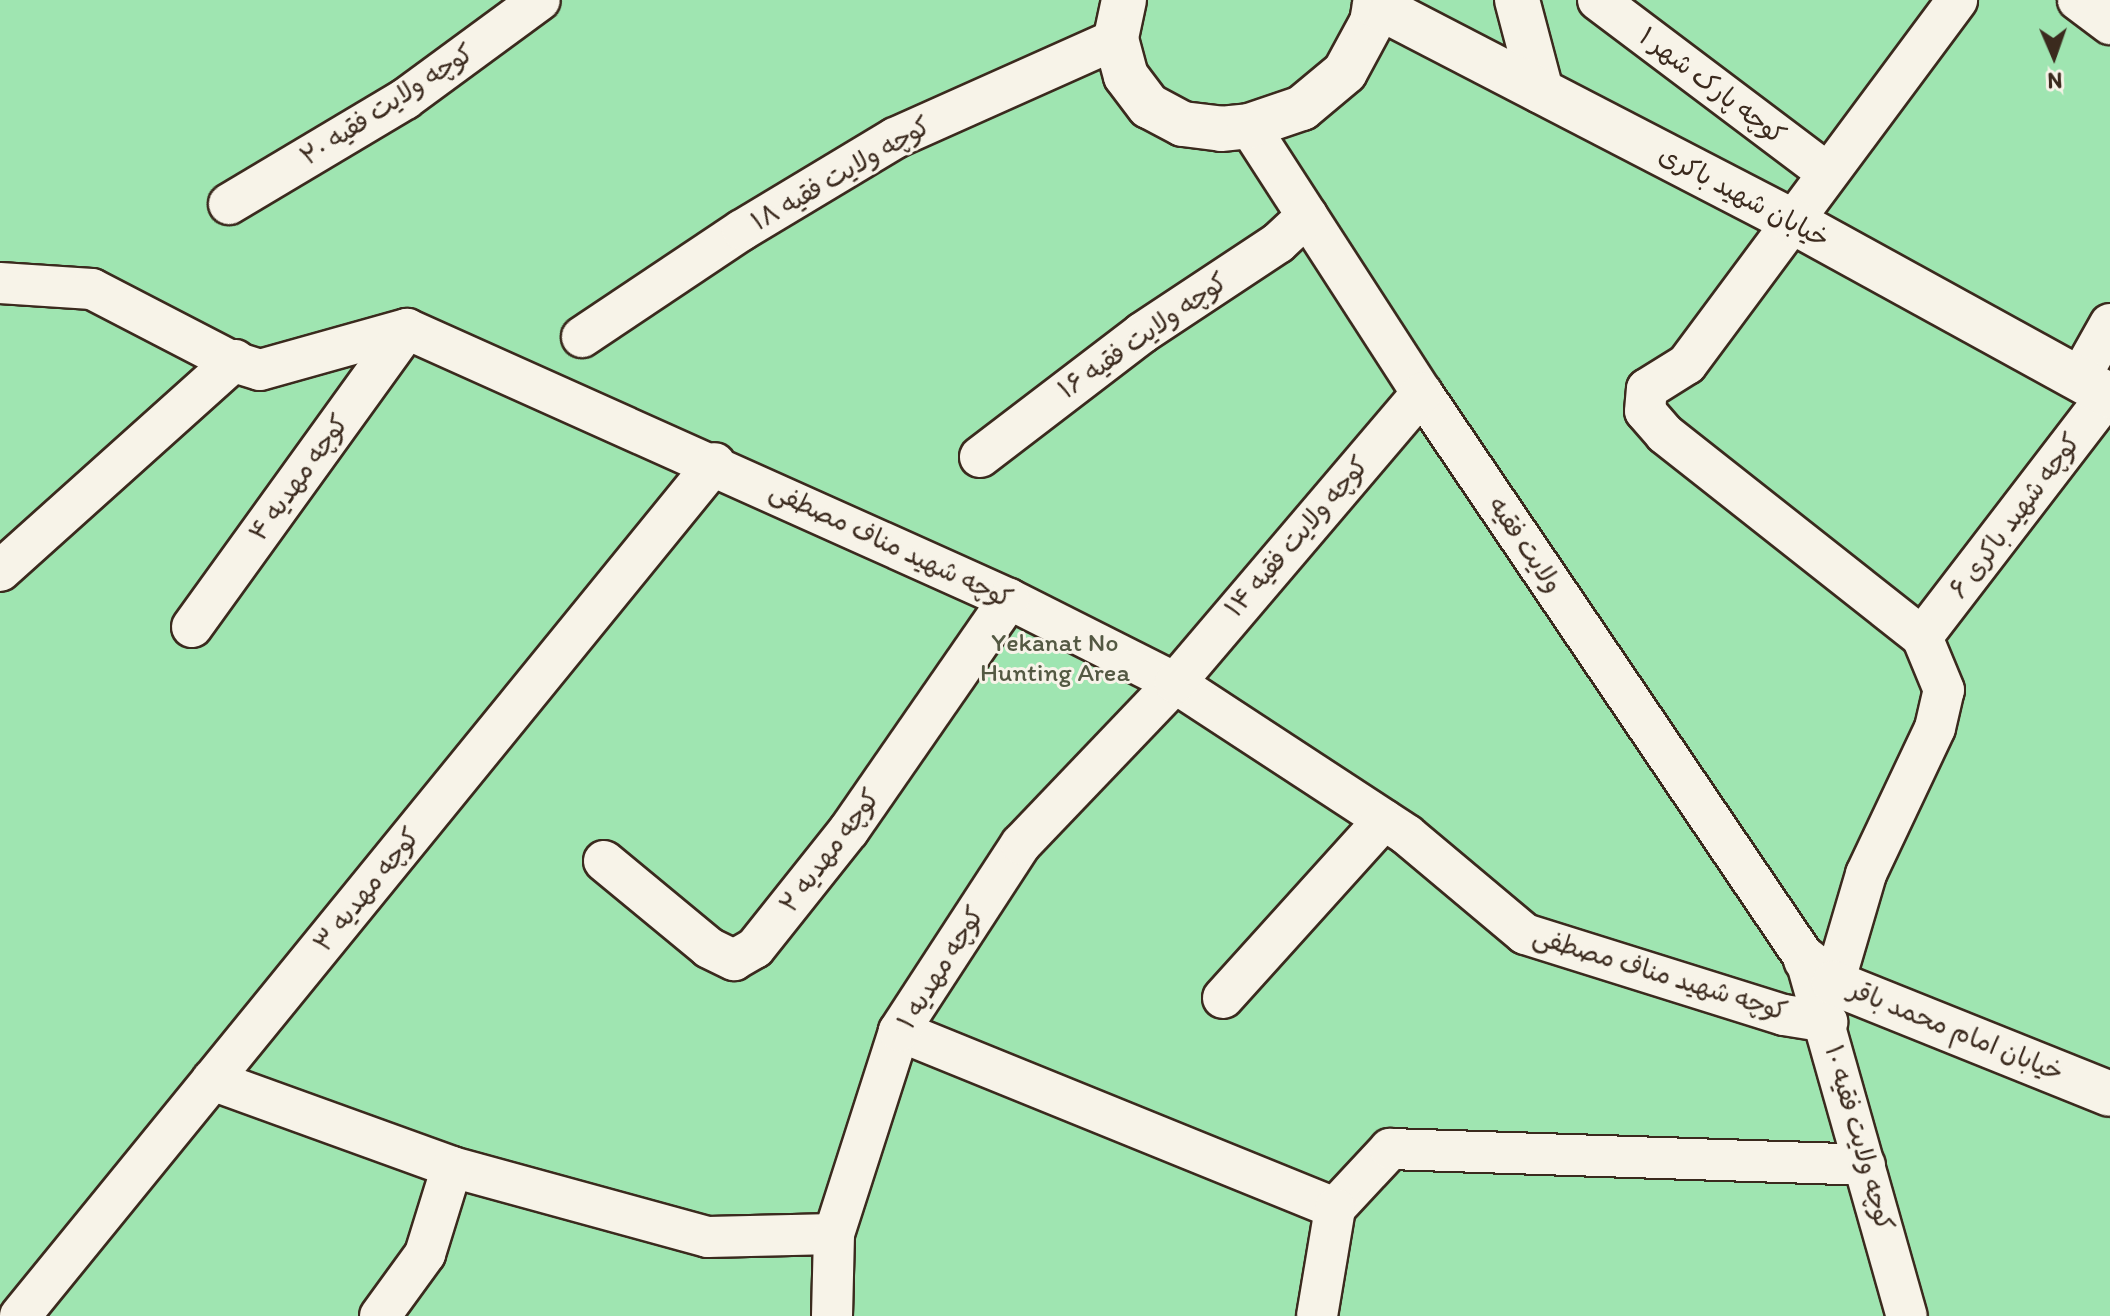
<!DOCTYPE html>
<html>
<head>
<meta charset="utf-8">
<style>
	body { margin:0 }
	#map { position:relative; width:2110px; height:1316px; overflow:hidden; background:#ede4e5; font-family:Itim,"Playpen Sans Arabic",sans-serif }
	div>[style] { position:absolute }
	[style*='--x'] { left:calc(var(--x)*1px); top:calc(var(--y)*1px); width:calc(var(--w)*1px); rotate:calc(var(--a)*1deg) }
	.green>* { inset:0; background:#9fe5b1; transform-origin:0 0 }
	.roads { filter:drop-shadow(2px 0 #3b2a1e) drop-shadow(-2px 0 #3b2a1e) drop-shadow(0 2px #3b2a1e) drop-shadow(0 -2px #3b2a1e) }
	.minor>* { height:40px; margin:-20px; padding:0 20px; transform-origin:20px; border-radius:20px; background:#f7f3e8 }
	.tertiary>* { height:44px; margin:-22px; padding:0 22px; transform-origin:22px; border-radius:22px; background:#f7f3e8 }
	.secondary>* { height:44px; margin:-22px; padding:0 22px; transform-origin:22px; border-radius:22px; background:#f7f3e8 }
	span { translate:-50% -50%; white-space:nowrap; text-align:center; line-height:1.15; -webkit-text-stroke:6px #f7f3e8; paint-order:stroke }
	.street-label { font-size:26px; color:#3b2a1e }
	.park-label { font-size:26px; color:#545943 }
	.north { position:absolute; left:2014px; top:16px; width:80px; height:80px; -webkit-text-stroke:6px #f7f3e8; paint-order:stroke; rotate:178deg; font-size:22px; font-weight:700; line-height:32px; text-align:center; color:#3b2a1e }
	.north::after { content:''; display:block; margin:auto; width:28px; height:36px; background:#3b2a1e; clip-path:polygon(50% 0,100% 100%,50% 72%,0 100%) }
</style>
</head>
<body>
<div id="map">
	<div class="green">
		<i style="left:0;top:0;width:2110px;height:1316px"></i>
	</div>
	<div class="roads">
		<div class="minor">
			<i style="--x:1598;--y:0;--w:286;--a:37"></i>
			<i style="--x:2078;--y:0;--w:40;--a:37"></i>
			<i style="--x:1249;--y:126;--w:318;--a:57.1"></i>
			<i style="--x:1422;--y:393;--w:685;--a:55.89"></i>
			<i style="--x:1806;--y:960;--w:370;--a:74.2"></i>
			<i style="--x:229;--y:204;--w:205;--a:-30.8"></i>
			<i style="--x:405;--y:99;--w:167;--a:-36.3"></i>
			<i style="--x:0;--y:283;--w:92;--a:3.7"></i>
			<i style="--x:92;--y:289;--w:157;--a:27.4"></i>
			<i style="--x:231;--y:361;--w:30;--a:17"></i>
			<i style="--x:260;--y:370;--w:153;--a:-15.6"></i>
			<i style="--x:407;--y:329;--w:660;--a:24.16"></i>
			<i style="--x:1009;--y:599;--w:186;--a:26.8"></i>
			<i style="--x:1175;--y:683;--w:277;--a:33.2"></i>
			<i style="--x:1407;--y:835;--w:154;--a:40"></i>
			<i style="--x:1525;--y:934;--w:271;--a:17.4"></i>
			<i style="--x:1784;--y:1015;--w:44;--a:9.2"></i>
			<i style="--x:582;--y:337;--w:192;--a:-33.8"></i>
			<i style="--x:742;--y:230;--w:179;--a:-31"></i>
			<i style="--x:895;--y:138;--w:242;--a:-24.1"></i>
			<i style="--x:2079;--y:379;--w:63;--a:-60.6"></i>
			<i style="--x:980;--y:457;--w:204;--a:-37.4"></i>
			<i style="--x:1142;--y:333;--w:163;--a:-33.5"></i>
			<i style="--x:1278;--y:243;--w:40;--a:-43"></i>
			<i style="--x:0;--y:571;--w:316;--a:-41.9"></i>
			<i style="--x:192;--y:627;--w:367;--a:-54.2"></i>
			<i style="--x:1922;--y:637;--w:305;--a:-52.5"></i>
			<i style="--x:604;--y:861;--w:136;--a:39.6"></i>
			<i style="--x:709;--y:948;--w:28;--a:26"></i>
			<i style="--x:734;--y:960;--w:24;--a:-30"></i>
			<i style="--x:755;--y:948;--w:151;--a:-51.5"></i>
			<i style="--x:849;--y:830;--w:281;--a:-55.3"></i>
			<i style="--x:1834;--y:983;--w:114;--a:-73.6"></i>
			<i style="--x:1866;--y:874;--w:161;--a:-64.7"></i>
			<i style="--x:1935;--y:728;--w:39;--a:-77"></i>
			<i style="--x:1944;--y:690;--w:57;--a:-112.5"></i>
			<i style="--x:1922;--y:637;--w:328;--a:-141.7"></i>
			<i style="--x:1665;--y:434;--w:30;--a:-131"></i>
			<i style="--x:1645;--y:411;--w:22;--a:-85"></i>
			<i style="--x:1647;--y:389;--w:47;--a:-32"></i>
			<i style="--x:1687;--y:364;--w:453;--a:-53.4"></i>
			<i style="--x:1223;--y:998;--w:240;--a:-47.9"></i>
			<i style="--x:899;--y:1031;--w:471;--a:22.1"></i>
			<i style="--x:1335;--y:1208;--w:81;--a:-47"></i>
			<i style="--x:1390;--y:1149;--w:475;--a:1.9"></i>
			<i style="--x:212;--y:1080;--w:255;--a:19.9"></i>
			<i style="--x:452;--y:1167;--w:265;--a:15.3"></i>
			<i style="--x:708;--y:1237;--w:126;--a:-1.4"></i>
			<i style="--x:20;--y:1316;--w:1100;--a:-50.83"></i>
			<i style="--x:380;--y:1316;--w:77;--a:-54"></i>
			<i style="--x:425;--y:1254;--w:91;--a:-72.8"></i>
			<i style="--x:832;--y:1316;--w:82;--a:-88.6"></i>
			<i style="--x:834;--y:1234;--w:213;--a:-72.2"></i>
			<i style="--x:899;--y:1031;--w:223;--a:-56.9"></i>
			<i style="--x:1021;--y:844;--w:223;--a:-46.3"></i>
			<i style="--x:1175;--y:683;--w:381;--a:-49.6"></i>
			<i style="--x:1317;--y:1316;--w:109;--a:-80.5"></i>
		</div>
		<div class="tertiary">
			<i style="--x:1517;--y:0;--w:94;--a:75.2"></i>
			<i style="--x:1806;--y:960;--w:36;--a:39"></i>
			<i style="--x:1834;--y:983;--w:297;--a:21.9"></i>
		</div>
		<div class="secondary">
			<i style="--x:1124;--y:0;--w:40;--a:102"></i>
			<i style="--x:1116;--y:39;--w:38;--a:75"></i>
			<i style="--x:1126;--y:76;--w:38;--a:53"></i>
			<i style="--x:1149;--y:106;--w:38;--a:28"></i>
			<i style="--x:1183;--y:124;--w:38;--a:7"></i>
			<i style="--x:1221;--y:129;--w:28;--a:-6"></i>
			<i style="--x:1249;--y:126;--w:56;--a:-18.8"></i>
			<i style="--x:1302;--y:108;--w:56;--a:-39.9"></i>
			<i style="--x:1345;--y:72;--w:57;--a:-61.6"></i>
			<i style="--x:1372;--y:22;--w:22;--a:-80"></i>
			<i style="--x:1375;--y:5;--w:467;--a:27.4"></i>
			<i style="--x:1790;--y:220;--w:365;--a:28.8"></i>
		</div>
	</div>
	<div class="street-label">
		<span style="left:1712px;top:86px;rotate:37deg">کوچه پارک شهر ۱</span>
		<span style="left:387px;top:105px;rotate:-33deg">کوچه ولایت فقیه ۲۰</span>
		<span style="left:841px;top:174px;rotate:-30deg">کوچه ولایت فقیه ۱۸</span>
		<span style="left:1744px;top:197px;rotate:28deg">خیابان شهید باکری</span>
		<span style="left:1143px;top:336px;rotate:-35deg">کوچه ولایت فقیه ۱۶</span>
		<span style="left:299px;top:478px;rotate:-54deg">کوچه مهدیه ۴</span>
		<span style="left:2015px;top:516px;rotate:-53deg">کوچه شهید باکری ۶</span>
		<span style="left:1297px;top:537px;rotate:-49deg">کوچه ولایت فقیه ۱۴</span>
		<span style="left:891px;top:545px;rotate:25deg">کوچه شهید مناف مصطفی</span>
		<span style="left:1525px;top:545px;rotate:56deg">ولایت فقیه</span>
		<span style="left:830px;top:851px;rotate:-53deg">کوچه مهدیه ۲</span>
		<span style="left:367px;top:890px;rotate:-51deg">کوچه مهدیه ۳</span>
		<span style="left:941px;top:968px;rotate:-58deg">کوچه مهدیه ۱</span>
		<span style="left:1660px;top:974px;rotate:17deg">کوچه شهید مناف مصطفی</span>
		<span style="left:1956px;top:1031px;rotate:22deg">خیابان امام محمد باقر</span>
		<span style="left:1859px;top:1138px;rotate:74deg">کوچه ولایت فقیه ۱۰</span>
	</div>
	<div class="park-label">
		<span style="left:1055px;top:658px">Yekanat No<br>Hunting Area</span>
	</div>
	<div class="north">N</div>
</div>
</body>
</html>
